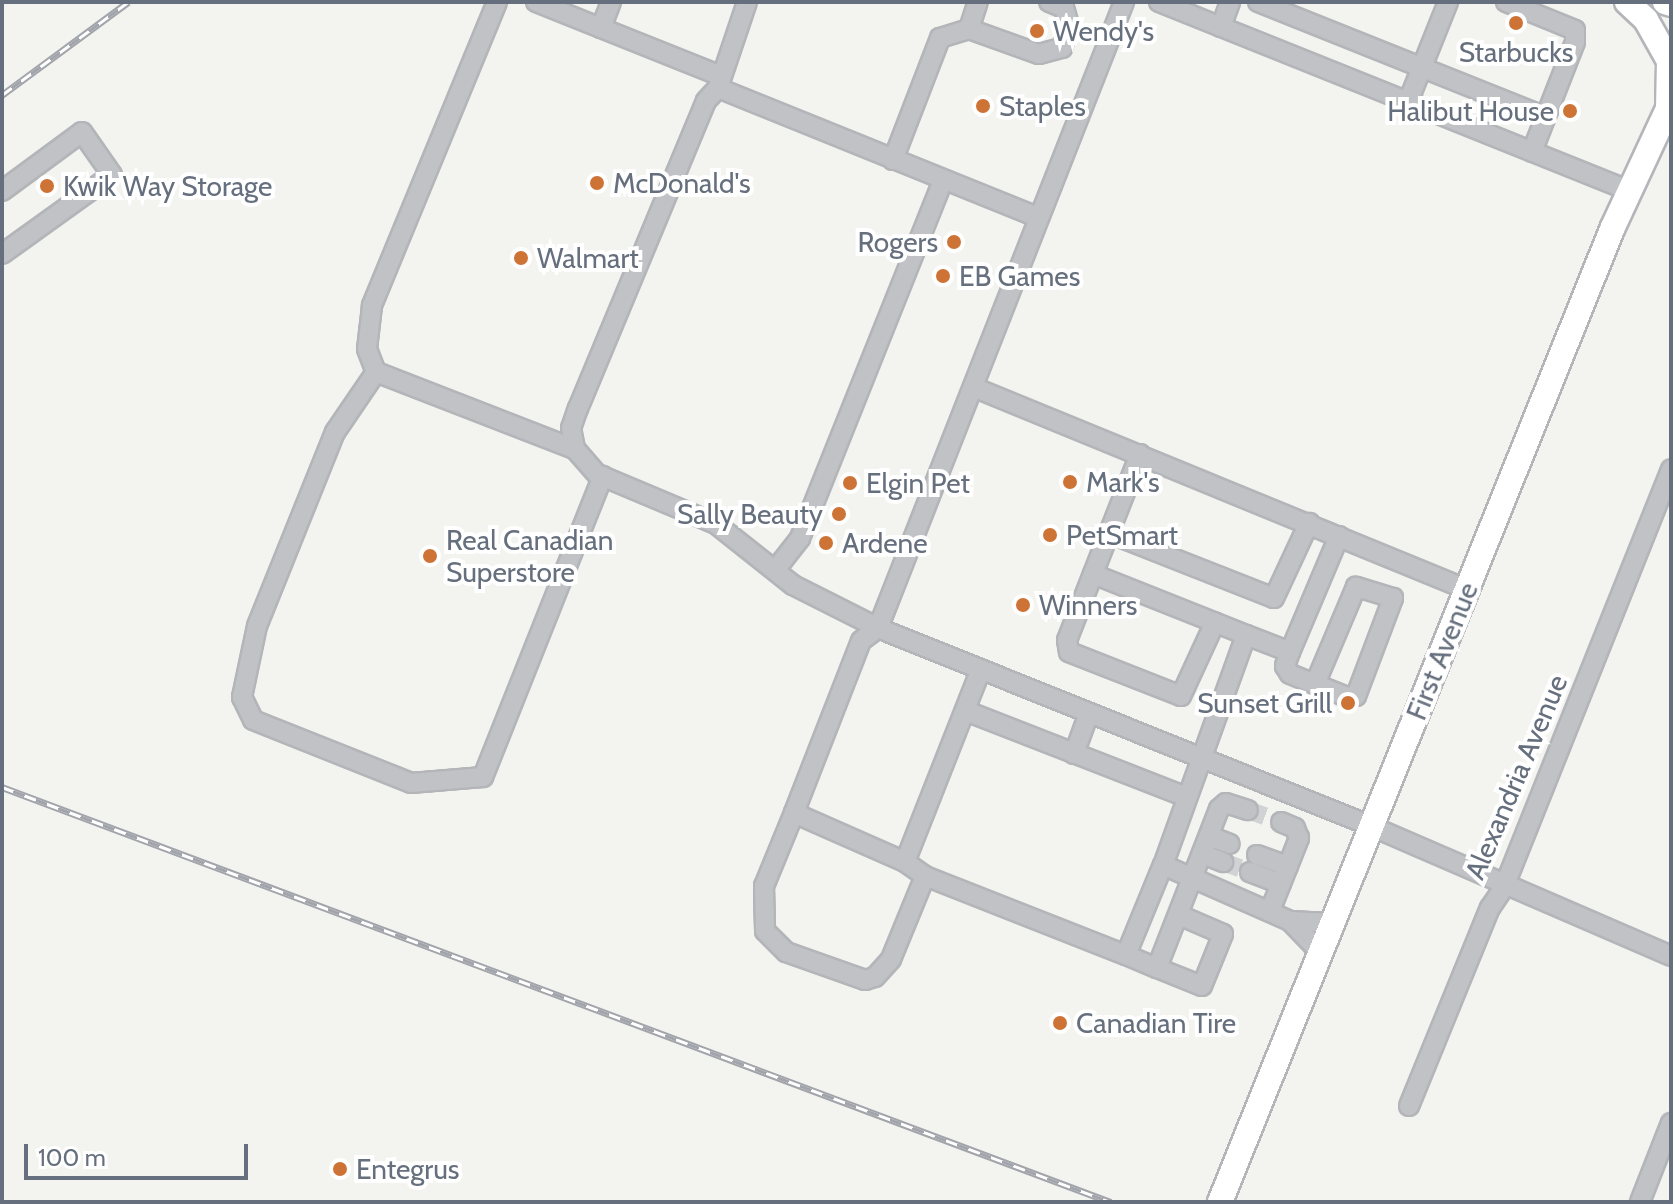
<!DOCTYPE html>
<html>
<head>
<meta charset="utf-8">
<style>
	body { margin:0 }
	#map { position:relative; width:1673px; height:1204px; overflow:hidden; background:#f3f3f0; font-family:Cabin,sans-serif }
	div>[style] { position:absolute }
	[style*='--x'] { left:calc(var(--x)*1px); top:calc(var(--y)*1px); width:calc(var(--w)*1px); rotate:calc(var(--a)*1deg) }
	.minor-tunnel>* { height:18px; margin-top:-9px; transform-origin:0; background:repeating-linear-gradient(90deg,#d0d2d3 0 18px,transparent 0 27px) }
	.roads { filter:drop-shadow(2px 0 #b3b5b9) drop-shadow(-2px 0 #b3b5b9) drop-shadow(0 2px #b3b5b9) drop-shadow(0 -2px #b3b5b9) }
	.minor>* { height:18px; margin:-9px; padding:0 9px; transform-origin:9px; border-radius:9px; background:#c0c2c5 }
	.major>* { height:24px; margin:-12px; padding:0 12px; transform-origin:12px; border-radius:12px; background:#fff }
	.rail>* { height:7px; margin-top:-3.5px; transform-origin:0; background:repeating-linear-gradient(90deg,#fff 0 12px,#a1a4aa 0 24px); box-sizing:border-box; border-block:2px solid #a1a4aa }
	.dots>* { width:22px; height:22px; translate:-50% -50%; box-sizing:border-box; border:4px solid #fff; border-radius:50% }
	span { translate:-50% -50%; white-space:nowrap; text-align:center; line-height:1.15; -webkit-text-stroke:8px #fff; paint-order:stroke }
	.poi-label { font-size:28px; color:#666f7d }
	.left { translate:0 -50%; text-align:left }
	.right { translate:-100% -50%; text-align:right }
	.street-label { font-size:28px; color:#666f7d }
	.frame { position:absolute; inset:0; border:4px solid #666f7d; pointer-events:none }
	.scale { position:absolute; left:24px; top:1144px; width:224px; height:36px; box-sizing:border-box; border:4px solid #666f7d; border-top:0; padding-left:10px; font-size:24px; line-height:28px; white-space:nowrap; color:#666f7d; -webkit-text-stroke:6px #fff; paint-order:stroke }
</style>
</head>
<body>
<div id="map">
	<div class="minor-tunnel">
		<i style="--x:1248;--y:810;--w:35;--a:20"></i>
		<i style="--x:1223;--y:862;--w:29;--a:20"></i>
	</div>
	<div class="roads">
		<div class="minor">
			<i style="--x:497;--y:2;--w:329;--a:112.4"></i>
			<i style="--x:372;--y:306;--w:43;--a:96.6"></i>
			<i style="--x:367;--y:349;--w:25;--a:69"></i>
			<i style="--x:376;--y:372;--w:213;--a:21.2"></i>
			<i style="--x:536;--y:2;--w:199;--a:21.8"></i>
			<i style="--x:747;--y:2;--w:91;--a:108.6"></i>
			<i style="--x:718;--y:88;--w:346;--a:22"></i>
			<i style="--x:1124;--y:2;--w:673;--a:111.45"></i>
			<i style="--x:878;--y:628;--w:531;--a:21.88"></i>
			<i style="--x:1371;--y:826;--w:327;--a:23.4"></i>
			<i style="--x:1159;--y:2;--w:508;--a:21.86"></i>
			<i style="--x:1258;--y:2;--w:310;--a:21.8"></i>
			<i style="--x:1506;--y:2;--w:74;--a:22.1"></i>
			<i style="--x:1575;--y:30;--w:12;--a:90"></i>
			<i style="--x:1575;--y:42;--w:118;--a:111.4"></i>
			<i style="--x:1221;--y:27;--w:27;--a:-70"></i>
			<i style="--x:601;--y:28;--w:28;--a:-69"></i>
			<i style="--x:969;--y:29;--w:74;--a:19.7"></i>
			<i style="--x:1039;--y:54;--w:24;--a:-15"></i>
			<i style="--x:1062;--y:48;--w:24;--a:-73"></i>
			<i style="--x:1069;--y:25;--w:18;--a:-106"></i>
			<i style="--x:1064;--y:8;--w:16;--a:-158"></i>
			<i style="--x:718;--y:88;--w:18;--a:133"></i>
			<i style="--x:706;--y:101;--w:333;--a:112.6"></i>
			<i style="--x:578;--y:408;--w:21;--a:109"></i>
			<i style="--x:571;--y:428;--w:21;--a:79"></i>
			<i style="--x:575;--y:449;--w:33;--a:49"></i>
			<i style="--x:597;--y:474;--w:129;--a:22.8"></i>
			<i style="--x:716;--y:524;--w:98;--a:38.4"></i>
			<i style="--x:793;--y:585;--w:95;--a:26.8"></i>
			<i style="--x:1408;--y:102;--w:108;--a:-68.2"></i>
			<i style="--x:893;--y:160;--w:131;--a:-68.9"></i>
			<i style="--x:940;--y:38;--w:30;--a:-17"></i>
			<i style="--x:969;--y:29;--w:28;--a:-72"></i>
			<i style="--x:2;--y:191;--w:99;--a:-36.4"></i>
			<i style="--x:82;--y:132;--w:52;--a:55.1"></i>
			<i style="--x:112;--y:175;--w:135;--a:144.3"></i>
			<i style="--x:376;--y:372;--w:73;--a:124.3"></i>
			<i style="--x:335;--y:432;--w:209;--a:111.9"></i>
			<i style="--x:257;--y:626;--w:73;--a:101.9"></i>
			<i style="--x:242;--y:697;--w:25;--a:64"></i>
			<i style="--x:253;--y:720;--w:170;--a:21.7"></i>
			<i style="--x:411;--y:783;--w:72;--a:-4.8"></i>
			<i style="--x:483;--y:777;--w:324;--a:-68.3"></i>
			<i style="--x:973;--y:387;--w:533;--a:22.28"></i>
			<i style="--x:1140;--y:454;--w:200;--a:111.4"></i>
			<i style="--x:1067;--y:640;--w:12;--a:81"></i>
			<i style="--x:1069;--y:652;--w:120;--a:21.4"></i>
			<i style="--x:1181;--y:696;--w:81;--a:-65.3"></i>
			<i style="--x:1109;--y:533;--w:177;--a:21.5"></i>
			<i style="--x:1274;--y:598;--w:83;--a:-65"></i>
			<i style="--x:776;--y:569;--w:39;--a:-52"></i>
			<i style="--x:800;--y:538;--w:386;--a:-68.2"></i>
			<i style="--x:1093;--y:574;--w:165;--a:21.7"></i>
			<i style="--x:1246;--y:635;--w:245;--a:109.8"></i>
			<i style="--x:1163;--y:865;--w:139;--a:23.8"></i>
			<i style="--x:1290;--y:921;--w:43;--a:45.9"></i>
			<i style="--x:878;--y:628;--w:21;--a:143"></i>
			<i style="--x:861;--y:641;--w:185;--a:111.3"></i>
			<i style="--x:794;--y:813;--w:121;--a:23.8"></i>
			<i style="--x:905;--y:862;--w:207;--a:-68.5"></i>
			<i style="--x:1246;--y:635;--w:47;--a:21.1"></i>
			<i style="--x:1290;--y:652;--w:126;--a:-67.1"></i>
			<i style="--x:1290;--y:652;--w:15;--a:110"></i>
			<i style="--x:1285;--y:666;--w:9;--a:58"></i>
			<i style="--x:1290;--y:674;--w:27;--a:22"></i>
			<i style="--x:1315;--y:684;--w:35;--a:22"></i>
			<i style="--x:1347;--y:697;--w:9;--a:-6"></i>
			<i style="--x:1356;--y:696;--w:105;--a:-69.3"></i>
			<i style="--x:1393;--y:598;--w:39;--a:-163"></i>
			<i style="--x:1356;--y:587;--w:105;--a:112.9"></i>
			<i style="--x:966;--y:711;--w:237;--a:21.3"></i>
			<i style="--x:1074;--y:754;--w:44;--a:-69.9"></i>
			<i style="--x:794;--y:813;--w:79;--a:112.3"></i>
			<i style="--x:764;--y:886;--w:45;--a:88.7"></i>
			<i style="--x:765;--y:931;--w:30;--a:45"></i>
			<i style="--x:786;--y:952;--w:84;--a:19.5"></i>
			<i style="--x:865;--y:980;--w:10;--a:-17"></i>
			<i style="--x:875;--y:977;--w:24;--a:-48"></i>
			<i style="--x:891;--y:959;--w:90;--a:-67.7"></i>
			<i style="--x:925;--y:876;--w:24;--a:-145"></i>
			<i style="--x:1209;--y:836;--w:22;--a:21"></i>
			<i style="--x:1203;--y:854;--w:22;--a:22"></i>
			<i style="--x:1257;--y:855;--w:33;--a:20"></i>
			<i style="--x:1250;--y:872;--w:33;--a:21"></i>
			<i style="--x:925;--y:876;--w:216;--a:21.5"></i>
			<i style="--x:1126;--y:955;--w:97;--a:-67.7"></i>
			<i style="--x:1270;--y:911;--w:79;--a:-68.3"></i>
			<i style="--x:1299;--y:838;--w:11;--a:-112"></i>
			<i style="--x:1295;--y:828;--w:15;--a:-157"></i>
			<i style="--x:1290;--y:921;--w:42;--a:2.7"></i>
			<i style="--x:1126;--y:955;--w:34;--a:23"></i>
			<i style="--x:1157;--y:968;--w:171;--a:-68.7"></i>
			<i style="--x:1219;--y:809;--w:9;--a:-41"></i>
			<i style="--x:1226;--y:803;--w:23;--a:18"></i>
			<i style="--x:1157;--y:968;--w:48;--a:21.8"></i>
			<i style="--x:1202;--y:986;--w:56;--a:-68"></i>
			<i style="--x:1223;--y:934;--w:48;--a:-156.6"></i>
			<i style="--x:1409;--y:1106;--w:214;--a:-67.8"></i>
			<i style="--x:1490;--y:908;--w:25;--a:-56"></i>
			<i style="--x:1504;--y:887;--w:450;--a:-68.2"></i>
			<i style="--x:1640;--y:1202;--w:85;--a:-68.6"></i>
		</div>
		<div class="major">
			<i style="--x:1627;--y:2;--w:26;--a:43"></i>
			<i style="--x:1646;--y:20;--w:47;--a:60.7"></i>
			<i style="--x:1669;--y:61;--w:47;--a:91.2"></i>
			<i style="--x:1665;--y:2;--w:6;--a:18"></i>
			<i style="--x:1220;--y:1202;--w:1051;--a:-68.05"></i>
			<i style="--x:1613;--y:227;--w:138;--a:-65.1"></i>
		</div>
	</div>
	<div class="rail">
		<i style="--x:2;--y:95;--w:157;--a:-36.4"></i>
		<i style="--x:2;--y:787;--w:1184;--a:20.52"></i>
	</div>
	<div class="dots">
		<i style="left:1516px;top:23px;background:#cd7336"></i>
		<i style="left:1037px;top:31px;background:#cd7336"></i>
		<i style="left:983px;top:106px;background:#cd7336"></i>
		<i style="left:1570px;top:111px;background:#cd7336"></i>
		<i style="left:597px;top:183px;background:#cd7336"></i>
		<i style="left:47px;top:186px;background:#cd7336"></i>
		<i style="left:954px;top:242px;background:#cd7336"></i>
		<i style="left:521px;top:258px;background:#cd7336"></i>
		<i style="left:943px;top:276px;background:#cd7336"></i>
		<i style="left:1070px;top:482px;background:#cd7336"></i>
		<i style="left:850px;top:483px;background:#cd7336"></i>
		<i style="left:839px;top:514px;background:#cd7336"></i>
		<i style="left:1050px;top:535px;background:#cd7336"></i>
		<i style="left:826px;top:543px;background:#cd7336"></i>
		<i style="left:430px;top:556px;background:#cd7336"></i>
		<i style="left:1023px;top:605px;background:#cd7336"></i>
		<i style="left:1348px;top:703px;background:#cd7336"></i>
		<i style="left:1060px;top:1023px;background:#cd7336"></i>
		<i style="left:340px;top:1169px;background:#cd7336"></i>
	</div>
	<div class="poi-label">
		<span class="left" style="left:1053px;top:31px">Wendy's</span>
		<span style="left:1516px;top:52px">Starbucks</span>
		<span class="left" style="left:999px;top:106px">Staples</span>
		<span class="right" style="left:1554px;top:111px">Halibut House</span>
		<span class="left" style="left:613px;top:183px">McDonald's</span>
		<span class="left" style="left:63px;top:186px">Kwik Way Storage</span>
		<span class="right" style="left:938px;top:242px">Rogers</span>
		<span class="left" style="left:537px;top:258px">Walmart</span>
		<span class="left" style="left:959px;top:276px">EB Games</span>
		<span class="left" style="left:1086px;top:482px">Mark's</span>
		<span class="left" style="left:866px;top:483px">Elgin Pet</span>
		<span class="right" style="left:823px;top:514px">Sally Beauty</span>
		<span class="left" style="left:1066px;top:535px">PetSmart</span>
		<span class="left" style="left:446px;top:556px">Real Canadian<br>Superstore</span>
		<span class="left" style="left:842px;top:543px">Ardene</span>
		<span class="left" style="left:1039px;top:605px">Winners</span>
		<span class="right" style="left:1332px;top:703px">Sunset Grill</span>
		<span class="left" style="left:1076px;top:1023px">Canadian Tire</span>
		<span class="left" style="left:356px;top:1169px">Entegrus</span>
	</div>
	<div class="street-label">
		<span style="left:1442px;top:651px;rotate:-68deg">First Avenue</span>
		<span style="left:1516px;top:777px;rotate:-67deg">Alexandria Avenue</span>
	</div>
	<div class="frame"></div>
	<div class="scale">100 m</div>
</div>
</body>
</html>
